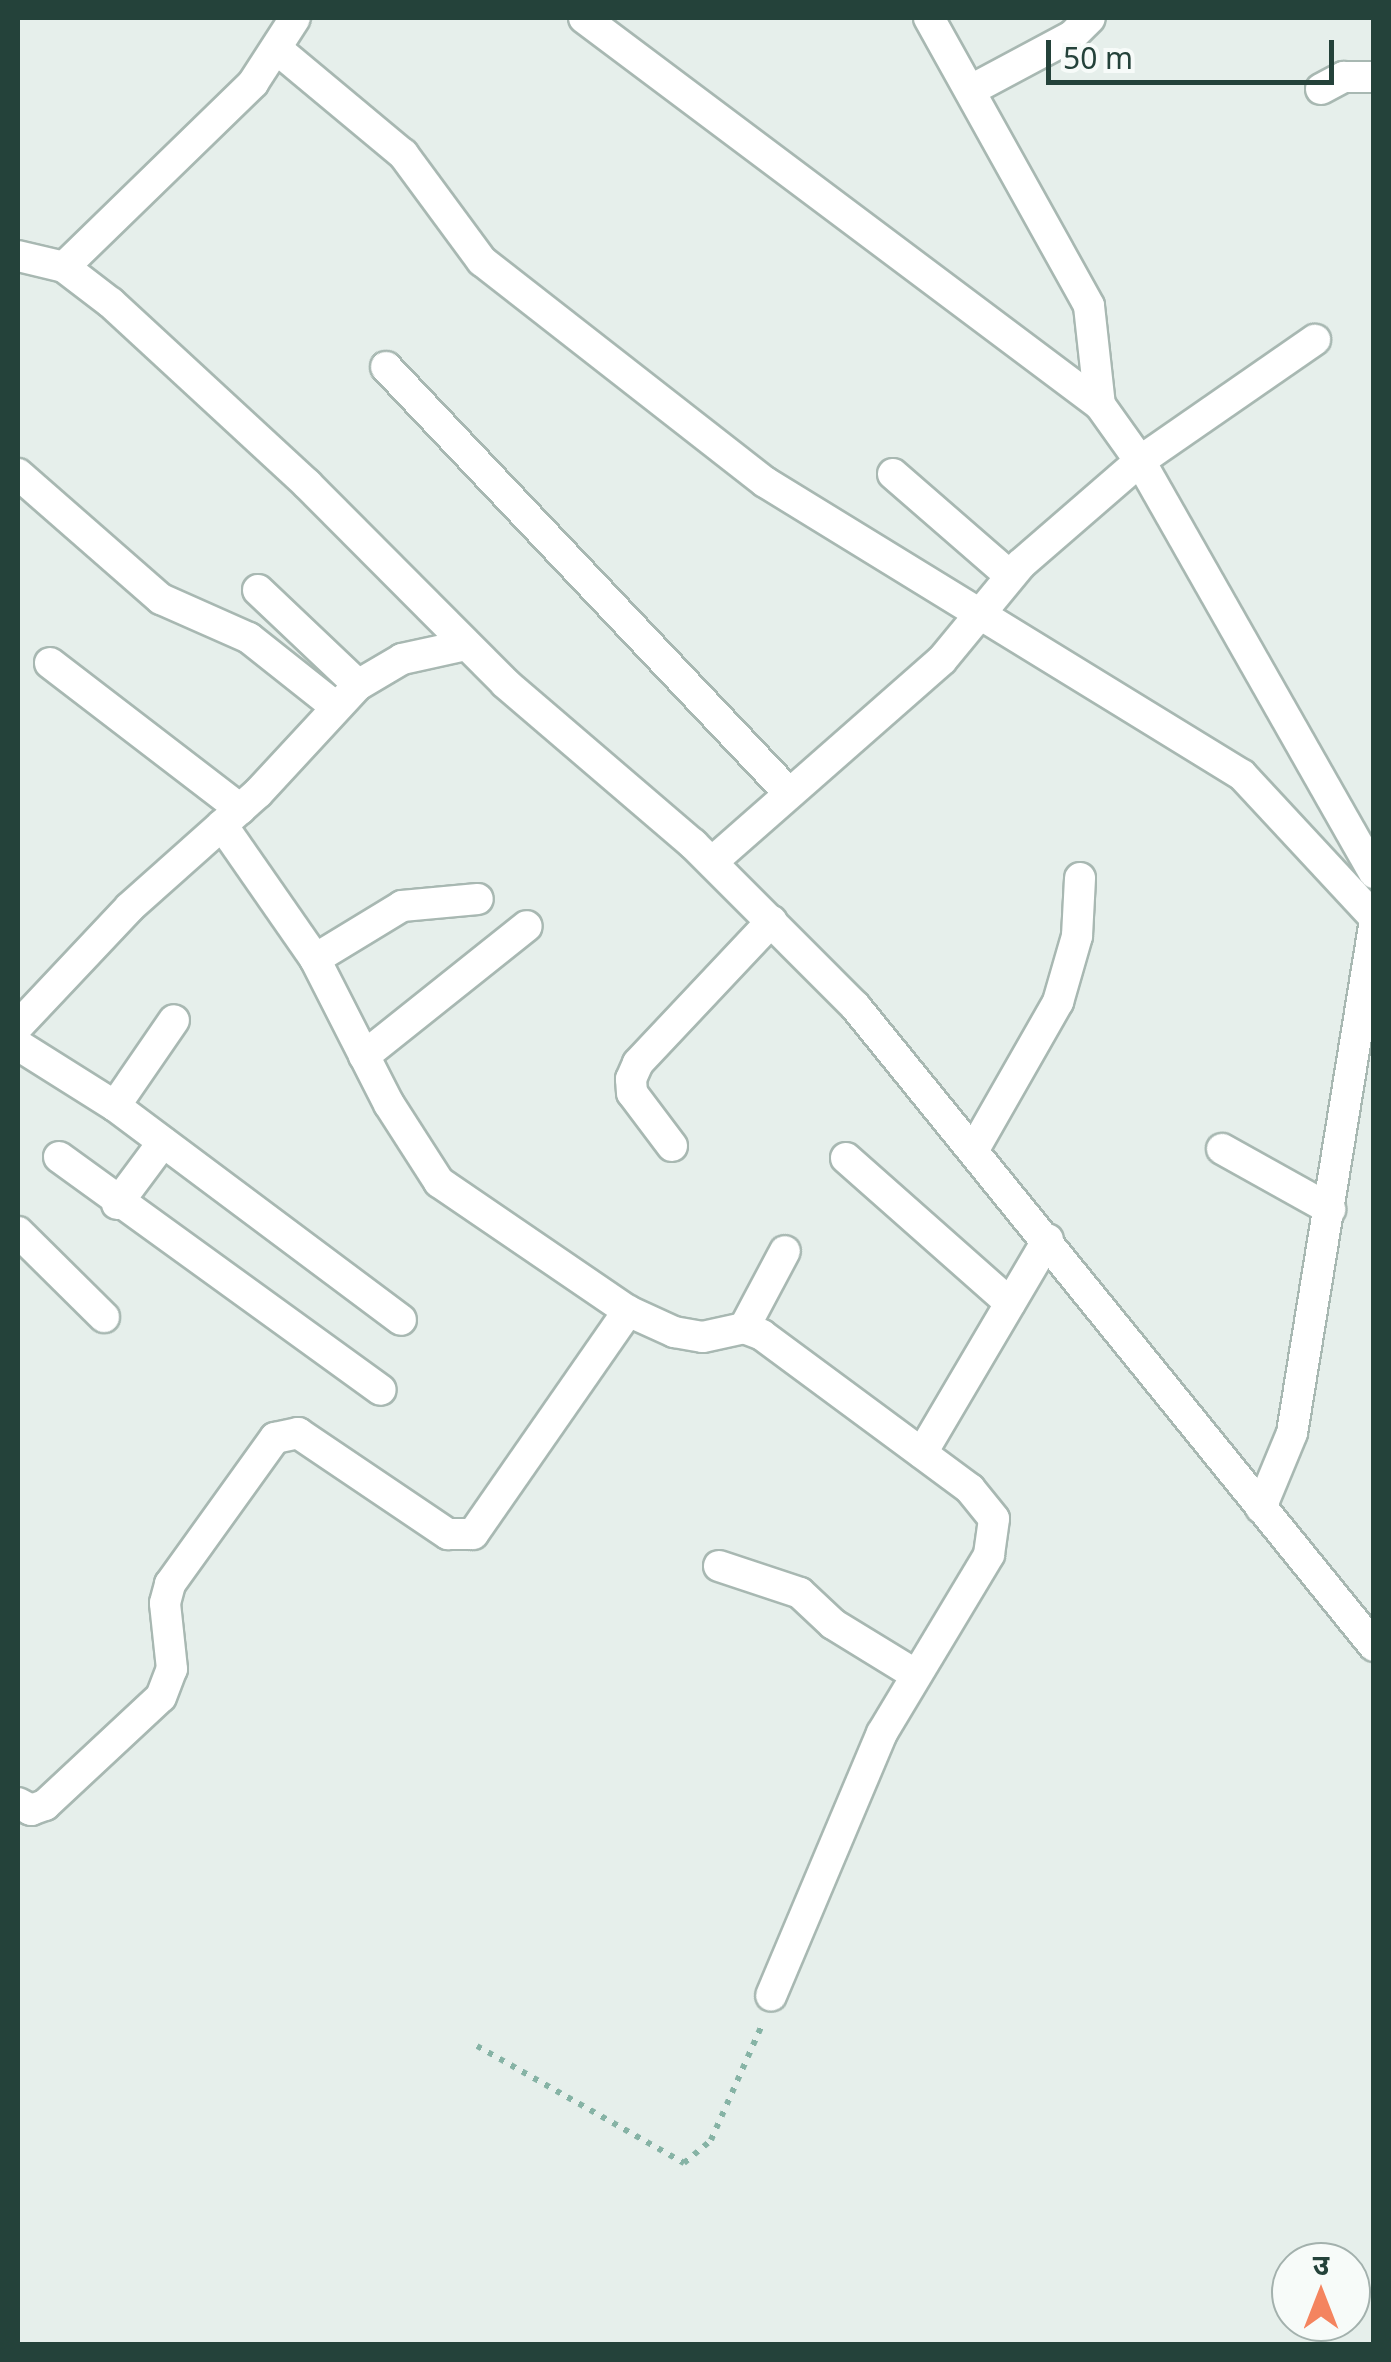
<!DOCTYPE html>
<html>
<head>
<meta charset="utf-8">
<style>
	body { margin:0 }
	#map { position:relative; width:1391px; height:2362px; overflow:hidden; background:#e6efeb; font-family:"Noto Sans","Noto Sans Devanagari",sans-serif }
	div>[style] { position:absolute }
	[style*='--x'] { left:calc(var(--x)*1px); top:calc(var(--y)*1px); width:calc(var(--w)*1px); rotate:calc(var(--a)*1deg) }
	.path>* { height:6px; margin-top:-3px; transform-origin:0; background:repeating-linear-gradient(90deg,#86b3a5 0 5px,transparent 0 13px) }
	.roads { filter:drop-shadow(2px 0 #a8b8b2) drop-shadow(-2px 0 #a8b8b2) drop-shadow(0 2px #a8b8b2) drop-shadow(0 -2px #a8b8b2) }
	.street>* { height:30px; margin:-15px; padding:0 15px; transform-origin:15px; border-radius:15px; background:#fff }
	.secondary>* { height:30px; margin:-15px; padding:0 15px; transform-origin:15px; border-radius:15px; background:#fff }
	span { translate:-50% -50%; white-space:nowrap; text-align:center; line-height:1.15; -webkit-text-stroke:8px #f7fbf9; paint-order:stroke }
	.frame { position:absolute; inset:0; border:20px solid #24423a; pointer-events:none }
	.north { position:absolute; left:1271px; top:2242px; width:100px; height:100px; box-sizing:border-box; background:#f7fbf9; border:2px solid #a3b1ad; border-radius:50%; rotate:0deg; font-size:28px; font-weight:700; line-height:40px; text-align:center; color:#24423a }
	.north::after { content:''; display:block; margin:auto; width:35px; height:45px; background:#f4845f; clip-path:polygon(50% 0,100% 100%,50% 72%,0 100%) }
	.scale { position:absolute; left:1046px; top:40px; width:288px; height:45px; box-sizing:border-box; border:5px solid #24423a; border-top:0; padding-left:12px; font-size:30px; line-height:35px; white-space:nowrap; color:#24423a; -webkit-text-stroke:8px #f7fbf9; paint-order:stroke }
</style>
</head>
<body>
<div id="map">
	<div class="path">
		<i style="--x:477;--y:2046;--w:238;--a:29.5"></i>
		<i style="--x:684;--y:2163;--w:35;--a:-40"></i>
		<i style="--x:711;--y:2140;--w:124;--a:-66.1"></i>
	</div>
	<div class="roads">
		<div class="street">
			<i style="--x:584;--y:18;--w:645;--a:36.87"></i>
			<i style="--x:1100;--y:405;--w:69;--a:54.5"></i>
			<i style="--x:1140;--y:461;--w:474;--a:60.4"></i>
			<i style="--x:929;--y:18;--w:329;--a:60.9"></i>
			<i style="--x:1089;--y:306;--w:100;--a:83.7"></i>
			<i style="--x:278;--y:50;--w:163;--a:39.8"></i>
			<i style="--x:403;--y:154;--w:133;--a:53.6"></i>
			<i style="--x:482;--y:261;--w:359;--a:38"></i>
			<i style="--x:765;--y:482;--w:560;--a:31.56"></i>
			<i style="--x:1242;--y:775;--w:194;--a:47.1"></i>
			<i style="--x:1321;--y:89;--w:26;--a:-28"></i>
			<i style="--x:1344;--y:77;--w:30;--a:0"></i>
			<i style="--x:971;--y:90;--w:115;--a:-28.1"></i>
			<i style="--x:1072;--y:36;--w:25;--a:-45"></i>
			<i style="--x:64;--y:267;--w:264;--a:-44.2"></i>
			<i style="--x:253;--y:83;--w:77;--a:-57.1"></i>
			<i style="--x:386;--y:367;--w:585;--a:46.59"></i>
			<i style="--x:18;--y:474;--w:190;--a:41.2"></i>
			<i style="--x:161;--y:599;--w:96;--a:23.9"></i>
			<i style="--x:249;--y:638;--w:111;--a:38.4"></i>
			<i style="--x:893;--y:474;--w:154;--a:41"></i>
			<i style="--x:258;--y:590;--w:138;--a:43.5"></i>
			<i style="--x:50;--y:663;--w:240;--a:37.5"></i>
			<i style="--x:222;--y:825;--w:163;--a:55.2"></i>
			<i style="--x:315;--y:959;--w:163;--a:63"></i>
			<i style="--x:389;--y:1104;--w:93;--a:57.3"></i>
			<i style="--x:439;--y:1182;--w:229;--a:34.3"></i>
			<i style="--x:628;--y:1311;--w:51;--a:24.5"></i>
			<i style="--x:674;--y:1332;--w:29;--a:10"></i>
			<i style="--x:703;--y:1337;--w:42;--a:-12.4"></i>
			<i style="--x:744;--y:1328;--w:19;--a:21"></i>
			<i style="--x:762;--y:1335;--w:259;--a:36.5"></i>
			<i style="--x:970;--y:1489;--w:38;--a:51"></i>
			<i style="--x:994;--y:1519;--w:36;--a:98"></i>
			<i style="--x:989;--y:1555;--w:208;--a:121"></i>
			<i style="--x:882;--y:1733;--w:285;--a:112.9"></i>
			<i style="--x:712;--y:862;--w:306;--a:-41.3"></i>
			<i style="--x:942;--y:660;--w:124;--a:-50.5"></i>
			<i style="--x:1021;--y:564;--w:157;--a:-40.9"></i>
			<i style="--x:1140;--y:461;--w:213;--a:-34.7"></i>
			<i style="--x:315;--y:959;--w:102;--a:-31.3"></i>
			<i style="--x:402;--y:906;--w:76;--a:-5.3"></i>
			<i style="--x:18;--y:1026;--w:163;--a:-46.7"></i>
			<i style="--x:130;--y:907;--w:171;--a:-41.7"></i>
			<i style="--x:258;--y:793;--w:147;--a:-47.2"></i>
			<i style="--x:358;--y:685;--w:51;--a:-30.6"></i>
			<i style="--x:402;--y:659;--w:66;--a:-12.3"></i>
			<i style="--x:18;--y:1045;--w:115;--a:32.2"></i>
			<i style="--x:115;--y:1106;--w:357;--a:36.8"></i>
			<i style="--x:364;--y:1056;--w:208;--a:-38.6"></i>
			<i style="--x:115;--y:1106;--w:104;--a:-55.5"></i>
			<i style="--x:672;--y:1146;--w:66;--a:-127"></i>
			<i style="--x:632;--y:1093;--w:14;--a:-94"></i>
			<i style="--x:631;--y:1079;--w:17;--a:-66"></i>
			<i style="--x:638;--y:1063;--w:195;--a:-46.7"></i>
			<i style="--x:1222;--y:1149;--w:124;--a:29.1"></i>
			<i style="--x:973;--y:1151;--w:172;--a:-60.3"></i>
			<i style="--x:1058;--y:1002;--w:69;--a:-73.9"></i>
			<i style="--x:1077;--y:936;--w:58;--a:-87"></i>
			<i style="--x:59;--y:1157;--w:397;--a:35.9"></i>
			<i style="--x:846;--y:1158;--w:219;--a:41.5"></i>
			<i style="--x:117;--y:1204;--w:77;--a:-53.4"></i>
			<i style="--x:18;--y:1232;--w:121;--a:44.7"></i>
			<i style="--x:744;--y:1328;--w:87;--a:-62"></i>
			<i style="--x:922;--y:1453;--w:248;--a:-59.5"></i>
			<i style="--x:1261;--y:1508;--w:81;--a:-67.5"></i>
			<i style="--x:1292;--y:1433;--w:514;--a:-80.81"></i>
			<i style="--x:719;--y:1566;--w:85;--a:18.4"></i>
			<i style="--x:800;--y:1593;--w:45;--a:43.2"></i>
			<i style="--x:833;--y:1624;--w:94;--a:31.5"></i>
			<i style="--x:18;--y:1803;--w:15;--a:28"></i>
			<i style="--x:31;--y:1810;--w:15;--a:-20"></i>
			<i style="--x:45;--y:1805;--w:158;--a:-43"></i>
			<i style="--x:161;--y:1697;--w:30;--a:-69"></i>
			<i style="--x:172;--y:1669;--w:66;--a:-96.1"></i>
			<i style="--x:165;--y:1603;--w:20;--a:-75"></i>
			<i style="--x:170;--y:1584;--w:180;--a:-54.3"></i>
			<i style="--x:275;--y:1438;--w:24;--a:-12"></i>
			<i style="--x:298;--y:1433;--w:181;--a:34"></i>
			<i style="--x:448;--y:1534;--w:25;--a:0"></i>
			<i style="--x:473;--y:1534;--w:272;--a:-55.2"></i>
		</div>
		<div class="secondary">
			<i style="--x:18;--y:256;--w:47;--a:13.4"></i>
			<i style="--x:64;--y:267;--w:59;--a:37.5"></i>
			<i style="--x:111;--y:303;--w:267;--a:42.7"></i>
			<i style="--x:307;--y:484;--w:281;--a:45.1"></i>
			<i style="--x:505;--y:683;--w:248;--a:40.6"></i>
			<i style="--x:693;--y:844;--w:229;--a:45"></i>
			<i style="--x:855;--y:1006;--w:824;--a:50.96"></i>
		</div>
	</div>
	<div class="frame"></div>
	<div class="north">उ</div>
	<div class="scale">50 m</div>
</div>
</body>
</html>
